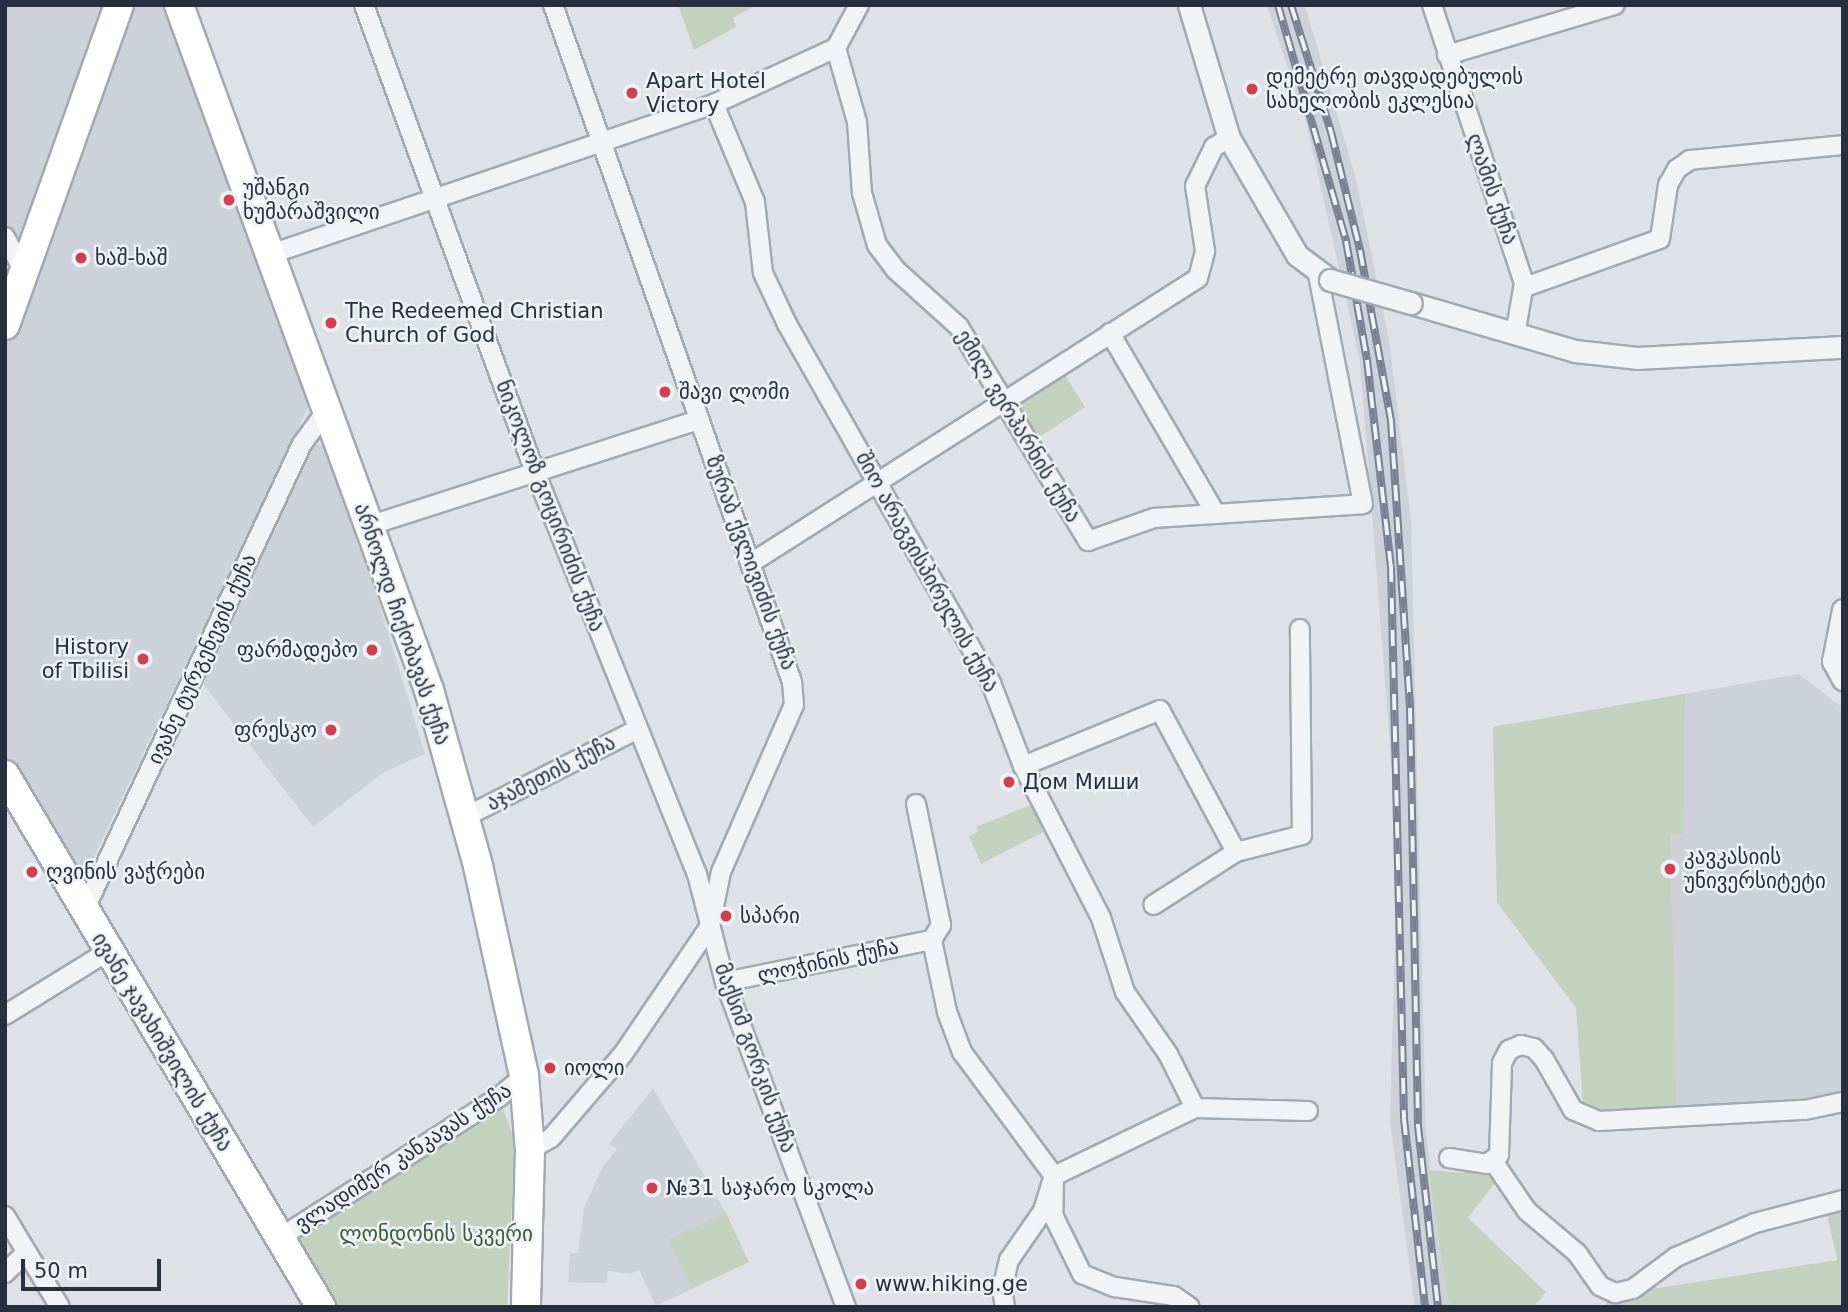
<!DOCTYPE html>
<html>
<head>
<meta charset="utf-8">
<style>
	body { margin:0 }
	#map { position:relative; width:1848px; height:1312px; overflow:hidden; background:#dee2e8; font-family:"DejaVu Sans","Noto Sans Georgian",sans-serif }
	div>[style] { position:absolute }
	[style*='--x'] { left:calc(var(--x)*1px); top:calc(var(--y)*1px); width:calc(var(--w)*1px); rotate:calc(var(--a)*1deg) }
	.built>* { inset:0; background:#ccd1da }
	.green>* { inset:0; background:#c3d2bf; transform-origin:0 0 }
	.roads { filter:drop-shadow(2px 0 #a3a9b2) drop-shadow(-2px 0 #a3a9b2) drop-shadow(0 2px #a3a9b2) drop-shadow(0 -2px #a3a9b2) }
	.minor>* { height:18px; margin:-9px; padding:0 9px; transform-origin:9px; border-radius:9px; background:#f1f3f7 }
	.tertiary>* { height:21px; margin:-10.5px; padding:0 10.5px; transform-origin:10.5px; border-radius:10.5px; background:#f1f3f7 }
	.primary>* { height:28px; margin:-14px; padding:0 14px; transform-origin:14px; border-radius:14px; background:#fff }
	.rail>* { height:8px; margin-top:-4px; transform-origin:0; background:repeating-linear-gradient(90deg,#eef1f6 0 16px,#788092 0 32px); box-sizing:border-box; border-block:2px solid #788092 }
	.bridges { filter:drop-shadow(2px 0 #a3a9b2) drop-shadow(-2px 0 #a3a9b2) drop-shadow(0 2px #a3a9b2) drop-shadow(0 -2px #a3a9b2) }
	.tertiary-bridge>* { height:21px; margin:-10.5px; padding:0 10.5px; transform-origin:10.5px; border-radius:10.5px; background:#f1f3f7 }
	.dots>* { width:19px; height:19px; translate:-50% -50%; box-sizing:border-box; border:4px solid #eef1f6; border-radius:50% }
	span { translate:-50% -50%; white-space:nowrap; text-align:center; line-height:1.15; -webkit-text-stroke:5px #eef1f6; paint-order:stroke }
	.poi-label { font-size:21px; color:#272f40 }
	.left { translate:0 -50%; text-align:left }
	.right { translate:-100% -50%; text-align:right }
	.street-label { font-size:21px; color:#272f40 }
	.park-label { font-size:21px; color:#3a5c34 }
	.frame { position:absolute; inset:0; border:7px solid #272f40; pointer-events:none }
	.scale { position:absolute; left:21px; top:1259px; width:140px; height:32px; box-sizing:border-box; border:4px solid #272f40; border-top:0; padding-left:9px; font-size:21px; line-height:24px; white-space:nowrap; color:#272f40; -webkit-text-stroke:5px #eef1f6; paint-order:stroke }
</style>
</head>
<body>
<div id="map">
	<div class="built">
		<i style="clip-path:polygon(5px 5px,113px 5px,26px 242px,16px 241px,5px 220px)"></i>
		<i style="clip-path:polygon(125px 5px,167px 5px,309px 390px,309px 405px,86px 874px,80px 878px,71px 873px,5px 759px,5px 336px)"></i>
		<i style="clip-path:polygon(1267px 5px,1304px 5px,1309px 19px,1356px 179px,1389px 340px,1411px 519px,1426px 1134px,1449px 1307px,1415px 1307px,1390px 1122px,1395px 935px,1392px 770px,1360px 361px,1306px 122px)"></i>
		<i style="clip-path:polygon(319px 444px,332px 450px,425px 754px,384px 772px,313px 827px,200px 680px,303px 454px)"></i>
		<i style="clip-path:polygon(1799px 674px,1843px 708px,1843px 1093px,1821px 1102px,1584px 1115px,1576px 1008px,1497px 902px,1493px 727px)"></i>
		<i style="clip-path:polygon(653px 1088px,726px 1213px,749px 1262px,656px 1306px,639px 1270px,631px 1274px,608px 1271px,607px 1283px,568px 1282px,570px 1253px,578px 1253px,584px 1208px,602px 1168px,617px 1149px,609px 1144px)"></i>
	</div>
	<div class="green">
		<i style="clip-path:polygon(678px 5px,756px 5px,733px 18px,736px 27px,694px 50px)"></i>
		<i style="left:1062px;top:371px;width:43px;height:57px;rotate:57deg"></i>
		<i style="clip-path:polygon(1685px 694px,1684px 833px,1670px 835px,1677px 1111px,1584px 1115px,1576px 1008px,1497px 902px,1493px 727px)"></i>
		<i style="clip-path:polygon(1033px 804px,1045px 831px,981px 864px,969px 836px,978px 832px,976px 827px)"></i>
		<i style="clip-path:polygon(503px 1109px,515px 1141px,507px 1307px,330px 1307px,291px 1239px)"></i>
		<i style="clip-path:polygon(1475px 1158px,1498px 1179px,1468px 1218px,1546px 1292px,1534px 1307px,1449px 1307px,1429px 1170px,1464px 1173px)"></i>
		<i style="clip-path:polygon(1843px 1211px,1843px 1307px,1606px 1307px,1606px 1299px,1639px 1291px,1837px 1260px,1827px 1214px)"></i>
		<i style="left:726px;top:1213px;width:54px;height:64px;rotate:65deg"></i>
	</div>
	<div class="roads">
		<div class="minor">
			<i style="--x:364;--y:5;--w:500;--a:69.9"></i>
			<i style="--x:536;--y:474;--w:431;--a:68.1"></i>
			<i style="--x:697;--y:874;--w:112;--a:75.5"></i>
			<i style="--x:725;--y:982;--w:347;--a:69.6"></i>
			<i style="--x:1432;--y:5;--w:293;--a:71.7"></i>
			<i style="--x:1524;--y:283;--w:53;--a:99.8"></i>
			<i style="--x:836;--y:48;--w:77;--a:74.2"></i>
			<i style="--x:857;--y:122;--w:71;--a:86"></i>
			<i style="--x:862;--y:193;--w:54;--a:73.9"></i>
			<i style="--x:877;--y:245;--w:31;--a:53"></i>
			<i style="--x:896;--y:270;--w:85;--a:42.1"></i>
			<i style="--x:959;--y:327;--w:250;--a:58.9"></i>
			<i style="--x:1088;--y:541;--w:70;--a:-19.2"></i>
			<i style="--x:1154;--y:518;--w:209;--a:-3.8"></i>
			<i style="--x:1363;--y:504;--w:233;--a:-101.1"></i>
			<i style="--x:836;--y:48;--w:49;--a:-61.9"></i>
			<i style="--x:1447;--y:55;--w:175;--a:-16.6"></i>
			<i style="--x:714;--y:104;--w:106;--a:67.3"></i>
			<i style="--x:755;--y:202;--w:71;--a:83.6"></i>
			<i style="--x:763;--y:273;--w:56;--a:64.8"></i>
			<i style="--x:787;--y:324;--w:413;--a:60.4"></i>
			<i style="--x:991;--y:683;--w:89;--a:68.9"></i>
			<i style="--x:1023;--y:766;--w:171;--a:62.8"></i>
			<i style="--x:1101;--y:918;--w:78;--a:72"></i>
			<i style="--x:1125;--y:992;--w:75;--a:55.3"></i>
			<i style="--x:1168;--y:1054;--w:60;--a:63.4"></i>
			<i style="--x:5;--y:237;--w:39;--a:61"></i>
			<i style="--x:271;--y:254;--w:468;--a:-18.7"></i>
			<i style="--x:714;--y:104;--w:134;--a:-24.7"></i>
			<i style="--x:1525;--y:287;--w:143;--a:-19.6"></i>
			<i style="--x:1660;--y:239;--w:55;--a:-81.6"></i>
			<i style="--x:1668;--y:185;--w:18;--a:-61"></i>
			<i style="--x:1677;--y:169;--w:16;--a:-35"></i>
			<i style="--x:1690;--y:160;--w:154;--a:-5.6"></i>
			<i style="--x:1110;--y:333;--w:206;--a:59.7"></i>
			<i style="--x:368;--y:526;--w:348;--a:-17.8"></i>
			<i style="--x:751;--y:563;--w:530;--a:-32.52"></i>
			<i style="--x:1198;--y:278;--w:28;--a:-75"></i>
			<i style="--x:1205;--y:251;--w:66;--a:-98.7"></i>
			<i style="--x:1195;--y:186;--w:43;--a:-64"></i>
			<i style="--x:1214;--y:147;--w:17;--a:-31"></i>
			<i style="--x:1023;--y:766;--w:148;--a:-22.2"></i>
			<i style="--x:1160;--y:710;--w:161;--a:61.8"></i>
			<i style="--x:1236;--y:852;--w:98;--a:147.4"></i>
			<i style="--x:916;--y:804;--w:124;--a:78.3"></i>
			<i style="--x:941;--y:925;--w:17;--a:121"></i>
			<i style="--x:465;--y:817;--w:194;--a:-27"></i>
			<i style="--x:1236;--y:852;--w:68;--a:-14.4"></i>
			<i style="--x:1302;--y:835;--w:206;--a:-90.6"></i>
			<i style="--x:84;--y:911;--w:515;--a:-64.98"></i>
			<i style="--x:302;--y:444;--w:42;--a:-53.7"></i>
			<i style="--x:932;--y:940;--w:74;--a:78.2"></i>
			<i style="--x:947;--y:1012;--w:43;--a:69.4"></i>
			<i style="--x:962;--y:1052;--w:154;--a:53.4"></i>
			<i style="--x:1054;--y:1176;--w:39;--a:91"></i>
			<i style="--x:1053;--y:1215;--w:66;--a:63.8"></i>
			<i style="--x:1082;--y:1274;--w:35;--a:22"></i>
			<i style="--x:1115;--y:1287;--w:60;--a:8.7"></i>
			<i style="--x:1174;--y:1296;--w:19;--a:35"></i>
			<i style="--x:725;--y:982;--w:211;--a:-11.5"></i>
			<i style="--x:5;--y:1015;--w:120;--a:-31.7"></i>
			<i style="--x:530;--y:1150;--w:24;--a:-30"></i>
			<i style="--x:551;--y:1138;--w:111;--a:-49.4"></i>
			<i style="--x:623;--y:1054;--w:155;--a:-55.8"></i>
			<i style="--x:710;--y:926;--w:55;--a:-78.5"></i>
			<i style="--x:721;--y:872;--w:182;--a:-66.4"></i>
			<i style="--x:794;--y:705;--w:23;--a:-95"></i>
			<i style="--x:792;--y:682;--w:718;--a:-109.44"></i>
			<i style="--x:1449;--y:1158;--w:38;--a:9"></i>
			<i style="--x:1487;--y:1164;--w:15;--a:-37"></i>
			<i style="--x:1499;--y:1155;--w:92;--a:-88.1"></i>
			<i style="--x:1502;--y:1063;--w:15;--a:-62"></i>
			<i style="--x:1509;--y:1050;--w:13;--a:-23"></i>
			<i style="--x:1521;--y:1045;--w:13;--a:13"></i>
			<i style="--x:1534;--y:1048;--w:15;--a:48"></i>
			<i style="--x:1544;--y:1059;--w:59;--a:60.4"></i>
			<i style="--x:1573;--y:1110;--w:28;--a:23"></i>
			<i style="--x:1599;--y:1121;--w:206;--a:-3.1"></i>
			<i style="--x:1805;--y:1110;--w:39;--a:-12"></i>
			<i style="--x:1493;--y:1161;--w:60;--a:55.8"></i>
			<i style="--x:1527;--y:1211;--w:65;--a:40"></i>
			<i style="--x:1577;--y:1253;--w:40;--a:55.1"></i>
			<i style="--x:1600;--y:1286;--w:17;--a:25"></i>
			<i style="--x:1615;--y:1293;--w:18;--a:-13"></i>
			<i style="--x:1633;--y:1289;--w:54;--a:-36.7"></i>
			<i style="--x:1676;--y:1257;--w:86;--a:-23.3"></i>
			<i style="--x:1755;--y:1223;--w:91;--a:-14.6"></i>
			<i style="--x:5;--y:1216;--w:106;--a:58.9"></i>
			<i style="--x:281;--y:1237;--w:259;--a:-32.7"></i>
			<i style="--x:499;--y:1097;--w:33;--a:-40"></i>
			<i style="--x:5;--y:1273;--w:30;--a:-44"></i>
			<i style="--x:1005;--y:1307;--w:17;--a:-100"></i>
			<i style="--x:1002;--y:1290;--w:31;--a:-77"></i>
			<i style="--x:1009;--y:1260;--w:60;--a:-55.2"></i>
			<i style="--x:1043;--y:1211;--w:37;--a:-73"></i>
			<i style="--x:1054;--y:1176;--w:157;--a:-25.7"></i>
			<i style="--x:1195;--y:1108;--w:113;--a:1.5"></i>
		</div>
		<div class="tertiary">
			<i style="--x:1189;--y:5;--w:139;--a:73.3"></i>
			<i style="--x:1229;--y:138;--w:135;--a:59.8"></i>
			<i style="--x:1297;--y:255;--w:41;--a:37.1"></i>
			<i style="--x:1411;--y:303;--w:171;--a:16.3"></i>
			<i style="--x:1575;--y:351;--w:62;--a:6.4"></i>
			<i style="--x:1637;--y:358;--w:206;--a:-3.1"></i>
			<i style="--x:1843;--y:610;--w:52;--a:101.1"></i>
			<i style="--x:1833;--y:661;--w:21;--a:61"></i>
		</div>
		<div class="primary">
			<i style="--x:179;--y:5;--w:729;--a:69.95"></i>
			<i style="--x:429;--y:690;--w:183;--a:74.4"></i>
			<i style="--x:478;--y:866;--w:215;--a:77.6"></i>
			<i style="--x:524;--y:1076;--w:74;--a:85.4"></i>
			<i style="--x:530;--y:1150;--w:157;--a:91.5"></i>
			<i style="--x:5;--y:325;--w:340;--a:-70.4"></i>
			<i style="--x:5;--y:775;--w:619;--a:59.29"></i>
		</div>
	</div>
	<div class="rail">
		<i style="--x:1278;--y:5;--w:246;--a:73.9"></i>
		<i style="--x:1346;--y:241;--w:121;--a:80"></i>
		<i style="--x:1367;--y:360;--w:207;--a:83.4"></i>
		<i style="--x:1391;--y:566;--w:553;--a:88.65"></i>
		<i style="--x:1404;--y:1119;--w:189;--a:83.6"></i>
		<i style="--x:1291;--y:5;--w:133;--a:72.5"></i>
		<i style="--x:1331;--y:132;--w:122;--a:76.2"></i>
		<i style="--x:1360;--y:250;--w:174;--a:79.7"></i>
		<i style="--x:1391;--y:421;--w:288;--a:86.2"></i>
		<i style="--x:1410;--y:708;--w:418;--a:88.9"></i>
		<i style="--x:1418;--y:1126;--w:182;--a:83.7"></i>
	</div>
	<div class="bridges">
		<div class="tertiary-bridge">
			<i style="--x:1330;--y:280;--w:84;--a:15.9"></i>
		</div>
	</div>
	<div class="dots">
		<i style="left:1252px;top:89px;background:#d1404e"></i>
		<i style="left:632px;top:93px;background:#d1404e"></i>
		<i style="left:229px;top:200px;background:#d1404e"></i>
		<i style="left:81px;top:258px;background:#d1404e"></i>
		<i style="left:331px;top:323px;background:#d1404e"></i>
		<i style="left:665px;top:392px;background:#d1404e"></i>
		<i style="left:372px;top:650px;background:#d1404e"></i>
		<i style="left:143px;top:659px;background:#d1404e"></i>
		<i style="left:331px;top:730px;background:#d1404e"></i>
		<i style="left:1009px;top:782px;background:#d1404e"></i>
		<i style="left:1670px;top:869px;background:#d1404e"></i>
		<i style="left:32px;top:872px;background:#d1404e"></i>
		<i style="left:726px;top:916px;background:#d1404e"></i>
		<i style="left:550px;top:1068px;background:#d1404e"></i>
		<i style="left:652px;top:1188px;background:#d1404e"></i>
		<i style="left:861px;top:1284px;background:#d1404e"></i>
	</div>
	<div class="poi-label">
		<span class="left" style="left:1266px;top:89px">დემეტრე თავდადებულის<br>სახელობის ეკლესია</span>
		<span class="left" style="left:646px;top:93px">Apart Hotel<br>Victory</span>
		<span class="left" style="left:243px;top:200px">უშანგი<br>ხუმარაშვილი</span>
		<span class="left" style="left:95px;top:258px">ხაშ-ხაშ</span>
		<span class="left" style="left:345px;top:323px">The Redeemed Christian<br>Church of God</span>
		<span class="left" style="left:679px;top:392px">შავი ლომი</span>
		<span class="right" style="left:129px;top:659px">History<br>of Tbilisi</span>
		<span class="right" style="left:358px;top:650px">ფარმადეპო</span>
		<span class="right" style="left:317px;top:730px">ფრესკო</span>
		<span class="left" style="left:1023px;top:782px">Дом Миши</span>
		<span class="left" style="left:1684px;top:869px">კავკასიის<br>უნივერსიტეტი</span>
		<span class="left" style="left:46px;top:872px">ღვინის ვაჭრები</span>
		<span class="left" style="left:740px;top:916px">სპარი</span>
		<span class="left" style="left:564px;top:1068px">იოლი</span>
		<span class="left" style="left:666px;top:1188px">№31 საჯარო სკოლა</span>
		<span class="left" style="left:875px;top:1284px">www.hiking.ge</span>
	</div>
	<div class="street-label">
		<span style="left:1492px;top:189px;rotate:71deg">ლამის ქუჩა</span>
		<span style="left:1018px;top:426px;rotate:59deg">ემილ ვერჰარნის ქუჩა</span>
		<span style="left:550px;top:506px;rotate:69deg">ნიკოლოზ გოცირიძის ქუჩა</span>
		<span style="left:751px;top:563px;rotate:70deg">ზურაბ ქვლივიძის ქუჩა</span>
		<span style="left:927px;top:572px;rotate:61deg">შიო არაგვისპირელის ქუჩა</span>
		<span style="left:402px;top:624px;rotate:71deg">არნოლდ ჩიქობავას ქუჩა</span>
		<span style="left:202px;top:659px;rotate:-65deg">ივანე ტურგენევის ქუჩა</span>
		<span style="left:551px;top:773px;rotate:-27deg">აჯამეთის ქუჩა</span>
		<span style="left:828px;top:961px;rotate:-12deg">ლოჭინის ქუჩა</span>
		<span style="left:162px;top:1042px;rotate:59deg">ივანე ჯავახიშვილის ქუჩა</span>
		<span style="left:755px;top:1058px;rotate:70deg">მაქსიმ გორკის ქუჩა</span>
		<span style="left:403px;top:1157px;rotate:-33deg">ვლადიმერ კანკავას ქუჩა</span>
	</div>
	<div class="park-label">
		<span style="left:436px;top:1234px">ლონდონის სკვერი</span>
	</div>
	<div class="frame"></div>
	<div class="scale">50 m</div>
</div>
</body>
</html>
